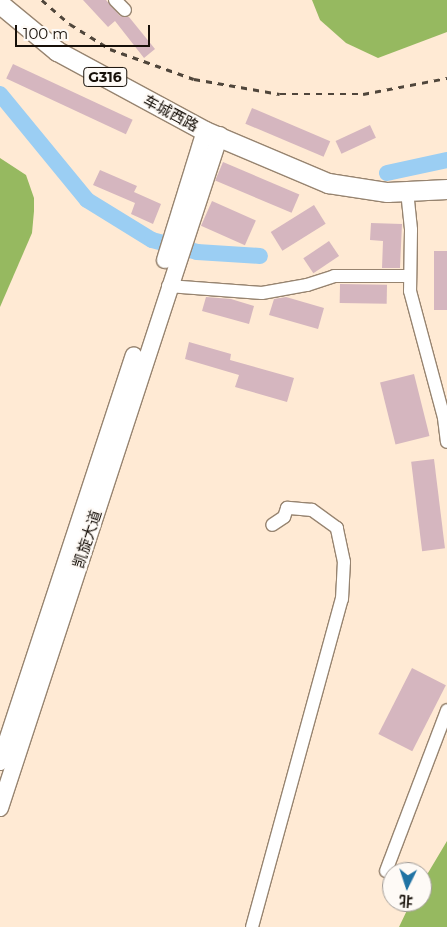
<!DOCTYPE html>
<html>
<head>
<meta charset="utf-8">
<style>
	body { margin:0 }
	#map { position:relative; width:447px; height:927px; overflow:hidden; background:#ffead4; font-family:Montserrat,"Noto Sans SC",sans-serif }
	div>[style] { position:absolute }
	[style*='--x'] { left:calc(var(--x)*1px); top:calc(var(--y)*1px); width:calc(var(--w)*1px); rotate:calc(var(--a)*1deg) }
	.forest>* { inset:0; background:#96b960 }
	.river>* { height:16px; margin:-8px; padding:0 8px; transform-origin:8px; border-radius:8px; background:#9bcef3 }
	.building>* { inset:0; background:#d5b6bf; transform-origin:0 0 }
	.roads { filter:drop-shadow(1px 0 #978470) drop-shadow(-1px 0 #978470) drop-shadow(0 1px #978470) drop-shadow(0 -1px #978470) }
	.minor>* { height:12px; margin:-6px; padding:0 6px; transform-origin:6px; border-radius:6px; background:#fff }
	.major>* { height:16px; margin:-8px; padding:0 8px; transform-origin:8px; border-radius:8px; background:#fff }
	.highway>* { height:19px; margin:-9.5px; padding:0 9.5px; transform-origin:9.5px; border-radius:9.5px; background:#fff }
	.rail>* { height:2.5px; margin-top:-1.25px; transform-origin:0; background:repeating-linear-gradient(90deg,#50463b 0 6px,transparent 0 12px) }
	span { translate:-50% -50%; white-space:nowrap; text-align:center; line-height:1.15; -webkit-text-stroke:4px #fefaf6; paint-order:stroke }
	.shield-label span { padding:1px 4px; background:#fefaf6; border:1px solid; border-radius:4px; -webkit-text-stroke-width:0 }
	.shield-label { font-size:14px; color:#171009; font-weight:700 }
	.street-label { font-size:15px; color:#171009 }
	.north { position:absolute; left:382px; top:862px; width:50px; height:50px; box-sizing:border-box; background:#fefaf6; border:1px solid #a29c97; border-radius:50%; rotate:184deg; font-size:14px; font-weight:700; line-height:20px; text-align:center; color:#171009 }
	.north::after { content:''; display:block; margin:auto; width:18px; height:22px; background:#2073a4; clip-path:polygon(50% 0,100% 100%,50% 72%,0 100%) }
	.scale { position:absolute; left:15px; top:25px; width:135px; height:22px; box-sizing:border-box; border:2px solid #171009; border-top:0; padding-left:6px; font-size:15px; line-height:18px; white-space:nowrap; color:#171009; -webkit-text-stroke:4px #fefaf6; paint-order:stroke }
</style>
</head>
<body>
<div id="map">
	<div class="forest">
		<i style="clip-path:polygon(312px 0,447px 0,447px 32px,378px 58px,346px 43px,320px 20px)"></i>
		<i style="clip-path:polygon(0 158px,26px 175px,34px 198px,34px 211px,32px 233px,0 307px)"></i>
		<i style="clip-path:polygon(447px 841px,447px 927px,399px 927px,411px 902px,422px 902px,422px 883px)"></i>
	</div>
	<div class="river">
		<i style="--x:0;--y:94;--w:137;--a:50.6"></i>
		<i style="--x:87;--y:200;--w:76;--a:31.6"></i>
		<i style="--x:152;--y:240;--w:47;--a:14.9"></i>
		<i style="--x:197;--y:252;--w:63;--a:3.6"></i>
		<i style="--x:387;--y:173;--w:61;--a:-12.2"></i>
	</div>
	<div class="building">
		<i style="clip-path:polygon(83px 0,106px 0,120px 16px,129px 17px,155px 49px,144px 58px,115px 21px,108px 27px)"></i>
		<i style="left:13px;top:64px;width:132px;height:16px;rotate:25deg"></i>
		<i style="left:252px;top:108px;width:85px;height:17px;rotate:23deg"></i>
		<i style="left:370px;top:125px;width:14px;height:38px;rotate:65deg"></i>
		<i style="left:223px;top:162px;width:83px;height:20px;rotate:23deg"></i>
		<i style="clip-path:polygon(100px 170px,137px 186px,134px 192px,161px 204px,153px 224px,131px 214px,135px 203px,93px 185px)"></i>
		<i style="left:212px;top:201px;width:48px;height:27px;rotate:24deg"></i>
		<i style="left:314px;top:205px;width:22px;height:51px;rotate:58deg"></i>
		<i style="clip-path:polygon(371px 223px,402px 224px,400px 268px,382px 268px,383px 241px,370px 240px)"></i>
		<i style="left:329px;top:241px;width:18px;height:31px;rotate:56deg"></i>
		<i style="left:434px;top:251px;width:13px;height:59px"></i>
		<i style="left:340px;top:284px;width:47px;height:19px;rotate:1deg"></i>
		<i style="clip-path:polygon(206px 297px,231px 299px,254px 306px,249px 324px,202px 311px)"></i>
		<i style="clip-path:polygon(286px 297px,324px 308px,318px 329px,269px 315px,274px 299px)"></i>
		<i style="clip-path:polygon(189px 342px,231px 354px,230px 360px,294px 378px,287px 402px,235px 387px,239px 375px,185px 359px)"></i>
		<i style="left:414px;top:374px;width:64px;height:35px;rotate:76deg"></i>
		<i style="left:434px;top:459px;width:90px;height:23px;rotate:83deg"></i>
		<i style="left:412px;top:668px;width:38px;height:74px;rotate:27deg"></i>
	</div>
	<div class="roads">
		<div class="minor">
			<i style="--x:115;--y:0;--w:14;--a:45"></i>
			<i style="--x:407;--y:191;--w:39;--a:84"></i>
			<i style="--x:411;--y:230;--w:61;--a:90.9"></i>
			<i style="--x:410;--y:291;--w:131;--a:75"></i>
			<i style="--x:444;--y:418;--w:24;--a:83"></i>
			<i style="--x:168;--y:286;--w:94;--a:4.3"></i>
			<i style="--x:262;--y:293;--w:46;--a:-10.1"></i>
			<i style="--x:307;--y:285;--w:28;--a:-18"></i>
			<i style="--x:334;--y:276;--w:76;--a:0"></i>
			<i style="--x:386;--y:871;--w:172;--a:-69.2"></i>
			<i style="--x:252;--y:927;--w:340;--a:-74.7"></i>
			<i style="--x:342;--y:599;--w:37;--a:-87"></i>
			<i style="--x:344;--y:562;--w:35;--a:-102"></i>
			<i style="--x:337;--y:528;--w:31;--a:-144"></i>
			<i style="--x:312;--y:510;--w:25;--a:-175"></i>
			<i style="--x:287;--y:508;--w:9;--a:108"></i>
			<i style="--x:284;--y:517;--w:14;--a:146"></i>
		</div>
		<div class="major">
			<i style="--x:165;--y:260;--w:135;--a:-72.8"></i>
			<i style="--x:0;--y:762;--w:428;--a:-71.8"></i>
			<i style="--x:0;--y:808;--w:708;--a:-71.9"></i>
		</div>
		<div class="highway">
			<i style="--x:0;--y:4;--w:74;--a:39.5"></i>
			<i style="--x:57;--y:51;--w:168;--a:28.4"></i>
			<i style="--x:205;--y:131;--w:134;--a:22.9"></i>
			<i style="--x:328;--y:183;--w:60;--a:8.7"></i>
			<i style="--x:387;--y:192;--w:60;--a:-2.9"></i>
		</div>
	</div>
	<div class="rail">
		<i style="--x:42;--y:0;--w:37;--a:41"></i>
		<i style="--x:70;--y:24;--w:47;--a:32"></i>
		<i style="--x:110;--y:49;--w:89;--a:19.7"></i>
		<i style="--x:194;--y:79;--w:87;--a:9.9"></i>
		<i style="--x:280;--y:94;--w:83;--a:0"></i>
		<i style="--x:363;--y:94;--w:86;--a:-10.8"></i>
	</div>
	<div class="shield-label">
		<span style="left:105px;top:77px">G316</span>
	</div>
	<div class="street-label">
		<span style="left:171px;top:113px;rotate:28deg">车城西路</span>
		<span style="left:87px;top:539px;rotate:-72deg">凯旋大道</span>
	</div>
	<div class="north">北</div>
	<div class="scale">100 m</div>
</div>
</body>
</html>
